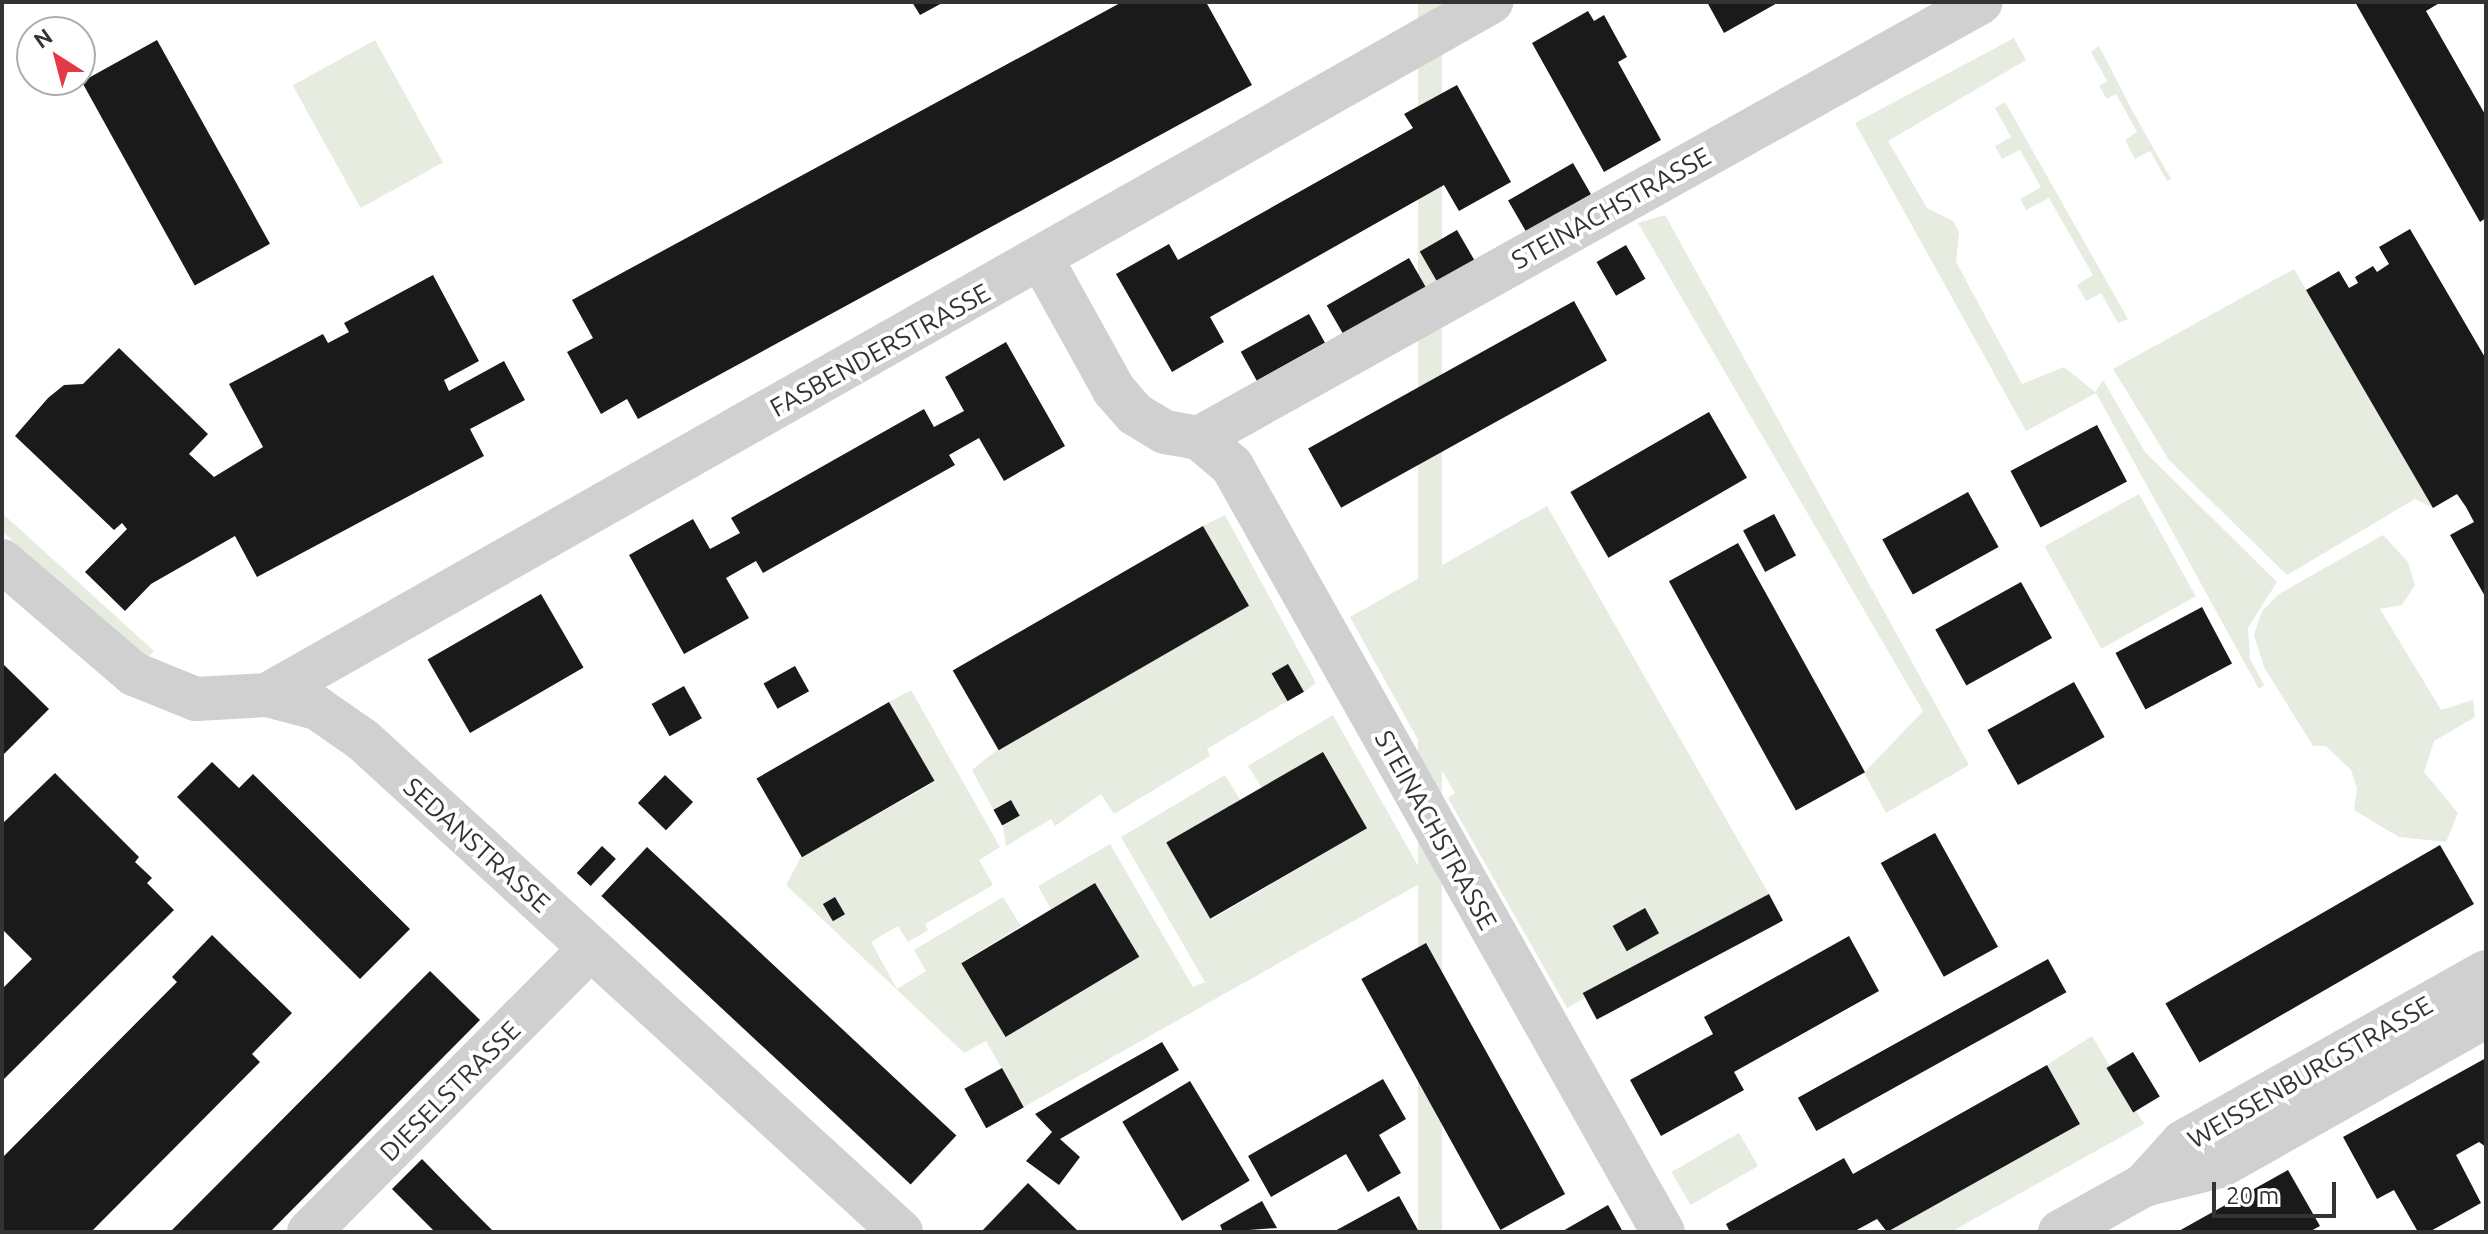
<!DOCTYPE html>
<html>
<head>
<meta charset="utf-8">
<style>
	body { margin:0 }
	#map { position:relative; width:2488px; height:1234px; overflow:hidden; background:#fff; font-family:Ubuntu,sans-serif }
	div>[style] { position:absolute }
	[style*='--x'] { left:calc(var(--x)*1px); top:calc(var(--y)*1px); width:calc(var(--w)*1px); rotate:calc(var(--a)*1deg) }
	.green>* { inset:0; background:#e6ecdf; transform-origin:0 0 }
	.building>* { inset:0; background:#1a1a1a; transform-origin:0 0 }
	.minor>* { height:44px; margin:-22px; padding:0 22px; transform-origin:22px; border-radius:22px; background:#d0d0d0 }
	.tertiary>* { height:44px; margin:-22px; padding:0 22px; transform-origin:22px; border-radius:22px; background:#d0d0d0 }
	span { translate:-50% -50%; white-space:nowrap; text-align:center; line-height:1.15; -webkit-text-stroke:8px #fff; paint-order:stroke }
	.street-label { font-size:26px; color:#333 }
	.frame { position:absolute; inset:0; border:4px solid #333; pointer-events:none }
	.north { position:absolute; left:16px; top:16px; width:80px; height:80px; box-sizing:border-box; background:#fff; border:2px solid #adadad; border-radius:50%; rotate:324deg; font-size:22px; font-weight:700; line-height:32px; text-align:center; color:#333 }
	.north::after { content:''; display:block; margin:auto; width:28px; height:36px; background:#e63946; clip-path:polygon(50% 0,100% 100%,50% 72%,0 100%) }
	.scale { position:absolute; left:2212px; top:1182px; width:124px; height:36px; box-sizing:border-box; border:4px solid #333; border-top:0; padding-left:10px; font-size:24px; line-height:28px; white-space:nowrap; color:#333; -webkit-text-stroke:6px #fff; paint-order:stroke }
</style>
</head>
<body>
<div id="map">
	<div class="green">
		<i style="left:1418px;top:2px;width:24px;height:1272px"></i>
		<i style="clip-path:polygon(2014px 38px,2026px 60px,1888px 141px,1927px 208px,1953px 221px,1959px 232px,1956px 262px,2022px 384px,2064px 367px,2095px 392px,2103px 380px,2145px 452px,2277px 582px,2248px 628px,2250px 659px,2264px 685px,2259px 689px,2096px 393px,2026px 431px,1855px 123px)"></i>
		<i style="left:375px;top:40px;width:140px;height:94px;rotate:61deg"></i>
		<i style="clip-path:polygon(2099px 46px,2134px 114px,2171px 179px,2167px 181px,2150px 151px,2135px 159px,2125px 140px,2137px 132px,2116px 94px,2107px 99px,2099px 86px,2107px 81px,2091px 52px)"></i>
		<i style="clip-path:polygon(2005px 102px,2128px 319px,2118px 323px,2101px 293px,2086px 301px,2077px 285px,2093px 275px,2049px 198px,2026px 210px,2020px 199px,2041px 187px,2020px 150px,2002px 159px,1995px 146px,2011px 137px,1995px 108px)"></i>
		<i style="clip-path:polygon(1665px 215px,1969px 765px,1886px 813px,1864px 773px,1923px 711px,1638px 223px)"></i>
		<i style="clip-path:polygon(2294px 269px,2433px 508px,2415px 499px,2287px 575px,2169px 460px,2113px 369px)"></i>
		<i style="left:2139px;top:494px;width:117px;height:108px;rotate:61deg"></i>
		<i style="clip-path:polygon(1547px 506px,1769px 894px,1567px 1008px,1448px 798px,1455px 793px,1440px 767px,1434px 769px,1350px 617px)"></i>
		<i style="clip-path:polygon(2px 513px,154px 651px,144px 662px,2px 531px)"></i>
		<i style="clip-path:polygon(1225px 515px,1316px 683px,1304px 692px,1288px 665px,1272px 675px,1287px 701px,1207px 749px,1210px 756px,1114px 814px,1101px 794px,1055px 826px,1051px 819px,1006px 846px,1003px 826px,1020px 816px,1011px 800px,993px 809px,972px 770px,998px 749px,1248px 606px,1203px 526px)"></i>
		<i style="clip-path:polygon(2383px 535px,2408px 562px,2415px 585px,2402px 605px,2380px 609px,2441px 710px,2473px 700px,2475px 717px,2434px 741px,2424px 772px,2458px 813px,2446px 842px,2399px 837px,2354px 810px,2357px 788px,2351px 770px,2326px 746px,2313px 746px,2264px 667px,2254px 635px,2262px 611px,2279px 594px)"></i>
		<i style="clip-path:polygon(911px 690px,1000px 847px,979px 860px,993px 885px,925px 924px,928px 930px,908px 942px,898px 926px,871px 942px,897px 989px,926px 971px,914px 950px,1003px 897px,1021px 926px,962px 962px,1005px 1036px,1138px 957px,1095px 883px,1051px 909px,1038px 886px,1110px 844px,1193px 987px,1205px 982px,1121px 837px,1225px 775px,1241px 801px,1167px 844px,1211px 920px,1367px 828px,1323px 753px,1262px 788px,1248px 766px,1333px 715px,1426px 880px,1024px 1107px,986px 1041px,964px 1053px,786px 885px,801px 857px,935px 782px,889px 702px)"></i>
		<i style="clip-path:polygon(2092px 1036px,2144px 1124px,1951px 1232px,1887px 1232px,2080px 1124px,2047px 1065px)"></i>
		<i style="left:1739px;top:1133px;width:38px;height:78px;rotate:60deg"></i>
	</div>
	<div class="building">
		<i style="clip-path:polygon(912px 2px,944px 2px,920px 15px)"></i>
		<i style="clip-path:polygon(1122px 2px,1206px 2px,1252px 85px,638px 419px,627px 399px,601px 414px,567px 352px,593px 338px,572px 300px)"></i>
		<i style="clip-path:polygon(1707px 2px,1779px 2px,1724px 33px)"></i>
		<i style="clip-path:polygon(2355px 2px,2441px 2px,2426px 11px,2486px 116px,2486px 218px,2480px 222px)"></i>
		<i style="clip-path:polygon(1588px 11px,1594px 21px,1604px 15px,1627px 57px,1618px 62px,1661px 140px,1604px 172px,1532px 43px)"></i>
		<i style="left:157px;top:40px;width:233px;height:86px;rotate:61deg"></i>
		<i style="clip-path:polygon(1457px 85px,1511px 182px,1459px 211px,1444px 185px,1210px 317px,1224px 342px,1172px 372px,1116px 274px,1169px 244px,1178px 260px,1413px 128px,1404px 114px)"></i>
		<i style="left:1573px;top:163px;width:36px;height:75px;rotate:60deg"></i>
		<i style="clip-path:polygon(2410px 229px,2486px 359px,2486px 598px,2450px 535px,2474px 522px,2466px 507px,2457px 494px,2433px 508px,2306px 290px,2339px 271px,2349px 288px,2358px 283px,2355px 277px,2373px 266px,2377px 272px,2389px 264px,2379px 247px)"></i>
		<i style="left:1457px;top:230px;width:36px;height:43px;rotate:60deg"></i>
		<i style="left:1626px;top:245px;width:39px;height:34px;rotate:60deg"></i>
		<i style="left:1409px;top:258px;width:34px;height:95px;rotate:60deg"></i>
		<i style="clip-path:polygon(433px 275px,479px 361px,444px 380px,449px 391px,504px 361px,525px 400px,470px 429px,484px 456px,257px 577px,235px 536px,151px 584px,125px 611px,85px 572px,127px 529px,122px 523px,114px 530px,15px 436px,48px 398px,64px 385px,83px 384px,119px 348px,208px 434px,189px 454px,214px 477px,263px 447px,229px 384px,323px 334px,328px 343px,349px 332px,344px 323px)"></i>
		<i style="left:1574px;top:301px;width:68px;height:304px;rotate:61deg"></i>
		<i style="left:1309px;top:314px;width:33px;height:78px;rotate:61deg"></i>
		<i style="clip-path:polygon(1006px 342px,1065px 446px,1004px 481px,979px 438px,949px 455px,955px 465px,763px 573px,756px 561px,726px 578px,749px 618px,684px 654px,629px 555px,693px 519px,710px 549px,740px 533px,731px 518px,924px 409px,934px 427px,964px 411px,945px 377px)"></i>
		<i style="left:1709px;top:412px;width:76px;height:160px;rotate:60deg"></i>
		<i style="left:2097px;top:425px;width:64px;height:98px;rotate:62deg"></i>
		<i style="left:1968px;top:492px;width:63px;height:98px;rotate:61deg"></i>
		<i style="left:1774px;top:514px;width:47px;height:35px;rotate:62deg"></i>
		<i style="left:1203px;top:526px;width:92px;height:289px;rotate:60deg"></i>
		<i style="left:1738px;top:543px;width:262px;height:79px;rotate:61deg"></i>
		<i style="left:2021px;top:582px;width:64px;height:98px;rotate:61deg"></i>
		<i style="left:541px;top:594px;width:85px;height:131px;rotate:60deg"></i>
		<i style="left:2202px;top:607px;width:64px;height:98px;rotate:62deg"></i>
		<i style="clip-path:polygon(2px 663px,49px 709px,2px 756px)"></i>
		<i style="left:1288px;top:664px;width:32px;height:19px;rotate:60deg"></i>
		<i style="left:795px;top:666px;width:29px;height:36px;rotate:61deg"></i>
		<i style="left:2074px;top:682px;width:63px;height:99px;rotate:61deg"></i>
		<i style="left:684px;top:686px;width:37px;height:37px;rotate:61deg"></i>
		<i style="left:889px;top:702px;width:91px;height:153px;rotate:60deg"></i>
		<i style="left:1323px;top:752px;width:88px;height:181px;rotate:60deg"></i>
		<i style="clip-path:polygon(212px 762px,239px 788px,253px 774px,410px 929px,360px 979px,177px 797px)"></i>
		<i style="clip-path:polygon(55px 773px,139px 857px,135px 862px,152px 878px,147px 883px,174px 910px,2px 1081px,2px 989px,32px 959px,2px 929px,2px 824px)"></i>
		<i style="left:665px;top:775px;width:39px;height:39px;rotate:44deg"></i>
		<i style="left:1011px;top:800px;width:18px;height:20px;rotate:61deg"></i>
		<i style="left:1935px;top:833px;width:130px;height:62px;rotate:61deg"></i>
		<i style="left:2440px;top:845px;width:68px;height:317px;rotate:60deg"></i>
		<i style="left:602px;top:846px;width:19px;height:37px;rotate:43deg"></i>
		<i style="left:647px;top:847px;width:423px;height:67px;rotate:43deg"></i>
		<i style="left:1095px;top:883px;width:86px;height:156px;rotate:59deg"></i>
		<i style="left:1769px;top:894px;width:30px;height:211px;rotate:62deg"></i>
		<i style="left:835px;top:897px;width:20px;height:14px;rotate:60deg"></i>
		<i style="left:1645px;top:908px;width:29px;height:37px;rotate:61deg"></i>
		<i style="clip-path:polygon(212px 935px,292px 1013px,252px 1054px,260px 1062px,91px 1232px,2px 1232px,2px 1158px,177px 982px,172px 977px)"></i>
		<i style="clip-path:polygon(1849px 936px,1879px 991px,1734px 1072px,1744px 1090px,1661px 1136px,1630px 1080px,1713px 1034px,1704px 1017px)"></i>
		<i style="left:1426px;top:943px;width:287px;height:74px;rotate:61deg"></i>
		<i style="left:2048px;top:959px;width:38px;height:286px;rotate:61deg"></i>
		<i style="clip-path:polygon(430px 971px,480px 1020px,270px 1232px,170px 1232px)"></i>
		<i style="clip-path:polygon(1162px 1042px,1179px 1070px,1060px 1139px,1080px 1157px,1059px 1185px,1026px 1161px,1052px 1132px,1035px 1114px)"></i>
		<i style="left:2133px;top:1052px;width:52px;height:31px;rotate:59deg"></i>
		<i style="clip-path:polygon(2486px 1058px,2486px 1147px,2479px 1142px,2456px 1155px,2481px 1203px,2429px 1232px,2418px 1232px,2394px 1190px,2377px 1199px,2343px 1137px)"></i>
		<i style="clip-path:polygon(2047px 1065px,2080px 1124px,1887px 1232px,1877px 1219px,1853px 1232px,1730px 1232px,1726px 1224px,1844px 1158px,1853px 1174px)"></i>
		<i style="left:1002px;top:1068px;width:45px;height:43px;rotate:61deg"></i>
		<i style="clip-path:polygon(1383px 1079px,1406px 1119px,1379px 1135px,1401px 1173px,1368px 1192px,1346px 1154px,1271px 1197px,1248px 1156px)"></i>
		<i style="left:1190px;top:1081px;width:116px;height:79px;rotate:59deg"></i>
		<i style="clip-path:polygon(422px 1159px,460px 1198px,494px 1232px,435px 1232px,392px 1189px)"></i>
		<i style="clip-path:polygon(2288px 1170px,2320px 1226px,2309px 1232px,2177px 1232px)"></i>
		<i style="clip-path:polygon(1028px 1183px,1079px 1232px,981px 1232px)"></i>
		<i style="clip-path:polygon(1399px 1196px,1419px 1232px,1333px 1232px)"></i>
		<i style="clip-path:polygon(1262px 1201px,1277px 1228px,1223px 1232px,1220px 1225px)"></i>
		<i style="clip-path:polygon(1608px 1205px,1623px 1232px,1561px 1232px)"></i>
	</div>
	<div class="minor">
		<i style="--x:1042;--y:260;--w:149;--a:61"></i>
		<i style="--x:1114;--y:390;--w:32;--a:49"></i>
		<i style="--x:1135;--y:414;--w:35;--a:31"></i>
		<i style="--x:1165;--y:432;--w:35;--a:10"></i>
		<i style="--x:1199;--y:438;--w:43;--a:40.3"></i>
		<i style="--x:1232;--y:466;--w:879;--a:60.64"></i>
		<i style="--x:1199;--y:438;--w:895;--a:-29.14"></i>
		<i style="--x:2;--y:561;--w:174;--a:40.6"></i>
		<i style="--x:134;--y:674;--w:67;--a:22"></i>
		<i style="--x:196;--y:699;--w:71;--a:-3.2"></i>
		<i style="--x:267;--y:695;--w:52;--a:14.6"></i>
		<i style="--x:317;--y:708;--w:56;--a:34.8"></i>
		<i style="--x:363;--y:740;--w:729;--a:42.44"></i>
		<i style="--x:267;--y:695;--w:1407;--a:-29.52"></i>
		<i style="--x:309;--y:1232;--w:399;--a:-45.2"></i>
	</div>
	<div class="tertiary">
		<i style="--x:2144;--y:1185;--w:58;--a:-47.8"></i>
		<i style="--x:2183;--y:1142;--w:347;--a:-29.3"></i>
		<i style="--x:2060;--y:1232;--w:96;--a:-29.2"></i>
		<i style="--x:2144;--y:1185;--w:78;--a:-14"></i>
		<i style="--x:2220;--y:1166;--w:305;--a:-29.4"></i>
	</div>
	<div class="street-label">
		<span style="left:1611px;top:208px;rotate:-29deg">STEINACHSTRASSE</span>
		<span style="left:880px;top:350px;rotate:-29deg">FASBENDERSTRASSE</span>
		<span style="left:1436px;top:830px;rotate:61deg">STEINACHSTRASSE</span>
		<span style="left:477px;top:845px;rotate:42deg">SEDANSTRASSE</span>
		<span style="left:2310px;top:1072px;rotate:-30deg">WEISSENBURGSTRASSE</span>
		<span style="left:450px;top:1091px;rotate:-45deg">DIESELSTRASSE</span>
	</div>
	<div class="frame"></div>
	<div class="north">N</div>
	<div class="scale">20 m</div>
</div>
</body>
</html>
